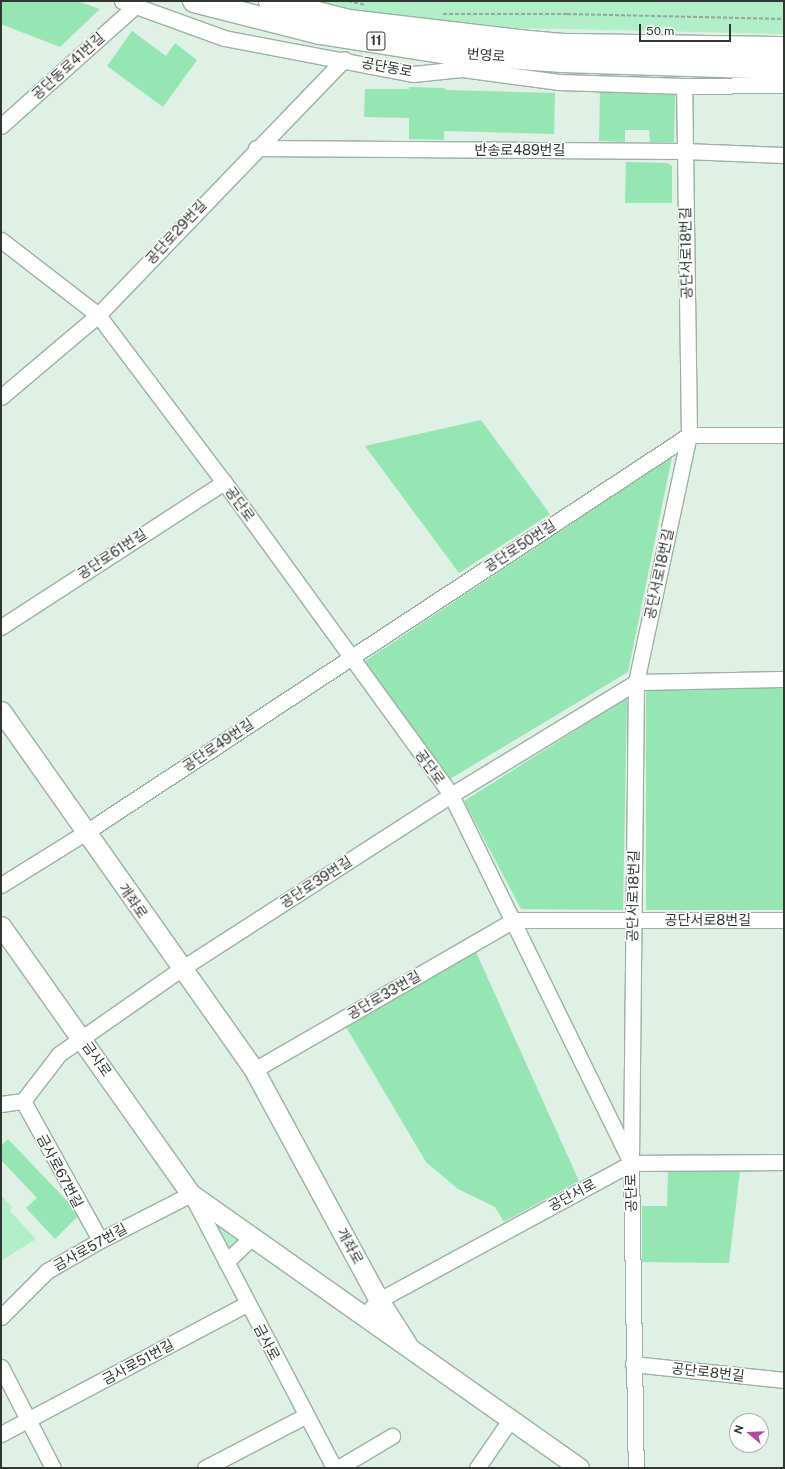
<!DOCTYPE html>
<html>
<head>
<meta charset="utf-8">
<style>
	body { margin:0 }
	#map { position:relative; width:785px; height:1469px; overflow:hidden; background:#def1e4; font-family:"Public Sans","Noto Sans KR",sans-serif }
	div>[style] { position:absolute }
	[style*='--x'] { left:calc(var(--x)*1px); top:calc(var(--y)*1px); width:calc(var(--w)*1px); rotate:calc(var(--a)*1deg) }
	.green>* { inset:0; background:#b1efc6 }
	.building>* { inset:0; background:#96e6b3; transform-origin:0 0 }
	.path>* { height:2px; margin-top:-1px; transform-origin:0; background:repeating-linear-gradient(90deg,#98a79d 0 4px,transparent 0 6px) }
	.roads { filter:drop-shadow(1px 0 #9db0a3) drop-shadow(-1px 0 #9db0a3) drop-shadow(0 1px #9db0a3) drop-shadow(0 -1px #9db0a3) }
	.minor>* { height:15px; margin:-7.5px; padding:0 7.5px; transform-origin:7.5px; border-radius:7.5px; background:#fff }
	.major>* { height:19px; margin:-9.5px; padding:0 9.5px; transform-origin:9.5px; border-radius:9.5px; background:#fff }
	.highway>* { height:22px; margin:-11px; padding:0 11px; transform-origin:11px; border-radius:11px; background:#fff }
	span { translate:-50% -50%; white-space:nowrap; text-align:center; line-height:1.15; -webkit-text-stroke:3px #fff; paint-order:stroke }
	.shield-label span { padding:1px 3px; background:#fff; border:1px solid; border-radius:3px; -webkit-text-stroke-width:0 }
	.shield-label { font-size:13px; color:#303732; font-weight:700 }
	.street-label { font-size:14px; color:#303732 }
	.frame { position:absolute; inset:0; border:2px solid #303732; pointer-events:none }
	.north { position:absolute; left:729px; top:1413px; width:40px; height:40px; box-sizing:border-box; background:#fff; border:1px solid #acafad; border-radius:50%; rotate:289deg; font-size:11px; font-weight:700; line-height:16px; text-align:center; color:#303732 }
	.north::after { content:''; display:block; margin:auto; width:14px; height:18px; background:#b848a4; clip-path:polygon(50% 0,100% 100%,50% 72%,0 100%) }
	.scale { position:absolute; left:639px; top:24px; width:92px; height:18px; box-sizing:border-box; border:2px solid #303732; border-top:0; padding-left:5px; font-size:12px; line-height:14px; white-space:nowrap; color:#303732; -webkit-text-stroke:3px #fff; paint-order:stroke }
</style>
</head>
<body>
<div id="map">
	<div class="green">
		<i style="clip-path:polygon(305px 1px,784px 1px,784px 34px,478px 27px,347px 12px)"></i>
		<i style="clip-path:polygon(1px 1195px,12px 1207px,10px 1211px,36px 1239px,1px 1261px)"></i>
		<i style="clip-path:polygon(205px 1214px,240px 1239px,227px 1252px)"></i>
	</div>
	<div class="building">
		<i style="clip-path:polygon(1px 1px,77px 1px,100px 9px,60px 47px,1px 24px)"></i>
		<i style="clip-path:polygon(132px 31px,166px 56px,175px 43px,197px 60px,163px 107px,107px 66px)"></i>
		<i style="clip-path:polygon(409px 87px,445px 88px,445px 90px,555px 93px,554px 134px,444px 131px,444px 140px,409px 139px,409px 118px,364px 117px,365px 89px,409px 89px)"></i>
		<i style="clip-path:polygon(600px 92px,675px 95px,674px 142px,650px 142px,649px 130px,625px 130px,625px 142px,599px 141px)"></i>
		<i style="clip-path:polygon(626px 162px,667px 163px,672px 166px,672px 203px,625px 203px)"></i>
		<i style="clip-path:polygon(481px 420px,550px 514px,459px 573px,365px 446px)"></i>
		<i style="clip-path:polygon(672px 457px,628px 672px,450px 779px,365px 661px)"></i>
		<i style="left:784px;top:688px;width:222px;height:138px;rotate:90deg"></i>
		<i style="clip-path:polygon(627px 698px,623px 910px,521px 909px,464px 801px)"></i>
		<i style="clip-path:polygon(476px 952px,579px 1181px,504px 1222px,495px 1207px,458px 1189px,426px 1162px,346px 1027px)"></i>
		<i style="clip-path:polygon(8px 1139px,70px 1204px,77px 1217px,55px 1239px,26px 1208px,37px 1198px,1px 1160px,1px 1146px)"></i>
		<i style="clip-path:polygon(730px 1171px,740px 1171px,729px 1263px,642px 1262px,642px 1206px,667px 1206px,668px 1172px)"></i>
	</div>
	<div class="path">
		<i style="--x:348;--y:1;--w:18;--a:13"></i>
		<i style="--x:443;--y:14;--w:124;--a:0"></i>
		<i style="--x:567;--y:14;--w:217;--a:1.3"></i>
	</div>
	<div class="roads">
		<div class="minor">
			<i style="--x:122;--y:1;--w:109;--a:19.9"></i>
			<i style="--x:224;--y:38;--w:192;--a:10.8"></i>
			<i style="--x:413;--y:74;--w:49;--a:-5.8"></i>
			<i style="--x:462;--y:69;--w:98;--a:7.6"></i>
			<i style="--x:559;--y:82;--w:125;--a:1.8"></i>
			<i style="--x:1;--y:126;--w:180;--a:-41.8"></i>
			<i style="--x:256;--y:148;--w:428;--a:0.4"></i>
			<i style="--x:684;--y:151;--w:100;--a:2.3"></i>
			<i style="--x:1;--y:240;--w:123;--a:37.7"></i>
			<i style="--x:98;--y:315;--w:209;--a:53"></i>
			<i style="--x:224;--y:482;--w:387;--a:54"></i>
			<i style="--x:451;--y:795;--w:410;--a:63.9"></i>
			<i style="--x:631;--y:1163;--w:305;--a:89.1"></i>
			<i style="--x:1;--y:397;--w:127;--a:-40.2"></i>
			<i style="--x:98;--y:315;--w:355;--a:-46.1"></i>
			<i style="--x:1;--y:627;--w:266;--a:-33"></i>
			<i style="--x:1;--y:885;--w:100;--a:-31.9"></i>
			<i style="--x:86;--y:832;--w:722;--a:-33.36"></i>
			<i style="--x:689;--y:435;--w:95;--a:0"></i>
			<i style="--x:254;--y:1070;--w:300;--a:-30"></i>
			<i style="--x:514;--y:920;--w:270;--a:0"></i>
			<i style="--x:23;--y:1101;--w:159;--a:61"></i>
			<i style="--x:1;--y:1104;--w:22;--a:-8"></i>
			<i style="--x:23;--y:1101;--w:59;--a:-52.5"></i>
			<i style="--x:59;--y:1054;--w:149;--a:-34.9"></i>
			<i style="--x:181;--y:969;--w:321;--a:-32.8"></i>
			<i style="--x:451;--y:795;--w:217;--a:-31.4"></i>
			<i style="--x:636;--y:682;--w:148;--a:-1.2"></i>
			<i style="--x:631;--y:1159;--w:477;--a:-89.4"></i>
			<i style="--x:636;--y:682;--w:253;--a:-77.9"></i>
			<i style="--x:689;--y:435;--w:349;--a:-90.8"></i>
			<i style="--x:684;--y:86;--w:100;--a:-0.6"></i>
			<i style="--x:226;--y:1262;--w:36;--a:-44"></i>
			<i style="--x:1;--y:1317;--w:65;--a:-45"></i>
			<i style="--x:47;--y:1271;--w:58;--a:-30.1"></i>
			<i style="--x:97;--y:1242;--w:106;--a:-27.1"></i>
			<i style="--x:191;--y:1194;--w:309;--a:62.4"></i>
			<i style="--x:363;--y:1317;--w:23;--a:-47"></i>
			<i style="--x:379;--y:1300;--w:287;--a:-28.5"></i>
			<i style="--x:631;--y:1163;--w:153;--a:-0.4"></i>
			<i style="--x:633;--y:1364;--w:152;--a:6"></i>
			<i style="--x:1;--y:1367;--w:114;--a:62.8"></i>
			<i style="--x:1;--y:1434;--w:278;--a:-27.9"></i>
			<i style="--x:205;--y:1468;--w:113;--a:-27.5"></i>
			<i style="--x:338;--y:1468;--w:63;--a:-30.7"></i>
			<i style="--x:477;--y:1468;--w:58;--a:-55.5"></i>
		</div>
		<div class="major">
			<i style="--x:1;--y:711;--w:439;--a:54.8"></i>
			<i style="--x:254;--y:1070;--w:262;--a:61.5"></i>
			<i style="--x:379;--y:1300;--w:52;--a:57.5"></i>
			<i style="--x:1;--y:926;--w:329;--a:54.7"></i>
			<i style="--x:191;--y:1194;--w:475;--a:35.2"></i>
		</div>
		<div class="highway">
			<i style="--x:194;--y:1;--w:130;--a:14.3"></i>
			<i style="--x:320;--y:33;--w:129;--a:8.9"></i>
			<i style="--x:447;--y:53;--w:115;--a:4"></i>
			<i style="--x:562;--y:61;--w:222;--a:1.8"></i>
			<i style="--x:270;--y:1;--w:81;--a:14.2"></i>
			<i style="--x:349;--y:21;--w:171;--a:6.7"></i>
			<i style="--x:519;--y:41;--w:43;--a:5.3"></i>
			<i style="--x:562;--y:45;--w:222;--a:0.8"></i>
		</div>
	</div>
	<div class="shield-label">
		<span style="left:376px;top:41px">11</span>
	</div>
	<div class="street-label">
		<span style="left:486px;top:55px;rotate:4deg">번영로</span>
		<span style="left:68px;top:66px;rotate:-42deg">공단동로41번길</span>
		<span style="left:387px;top:67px;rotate:11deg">공단동로</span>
		<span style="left:520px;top:150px">반송로489번길</span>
		<span style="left:176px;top:232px;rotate:-47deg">공단로29번길</span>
		<span style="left:686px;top:253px;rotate:-91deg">공단서로18번길</span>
		<span style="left:240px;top:504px;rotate:54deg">공단로</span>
		<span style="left:520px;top:546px;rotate:-33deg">공단로50번길</span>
		<span style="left:112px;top:554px;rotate:-33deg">공단로61번길</span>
		<span style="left:659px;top:574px;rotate:-78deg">공단서로18번길</span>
		<span style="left:218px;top:745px;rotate:-34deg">공단로49번길</span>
		<span style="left:430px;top:767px;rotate:54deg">공단로</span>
		<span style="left:316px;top:882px;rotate:-33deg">공단로39번길</span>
		<span style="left:633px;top:896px;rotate:-89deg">공단서로18번길</span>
		<span style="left:133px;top:901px;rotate:55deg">개좌로</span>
		<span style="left:708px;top:920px">공단서로8번길</span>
		<span style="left:384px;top:995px;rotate:-30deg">공단로33번길</span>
		<span style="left:97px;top:1059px;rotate:55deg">금사로</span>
		<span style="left:60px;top:1171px;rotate:62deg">금사로67번길</span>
		<span style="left:631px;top:1193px;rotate:-91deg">공단로</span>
		<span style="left:572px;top:1195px;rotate:-28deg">공단서로</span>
		<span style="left:350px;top:1246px;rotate:61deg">개좌로</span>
		<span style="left:90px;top:1247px;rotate:-29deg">금사로57번길</span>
		<span style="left:267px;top:1342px;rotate:62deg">금사로</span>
		<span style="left:138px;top:1362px;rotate:-28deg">금사로51번길</span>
		<span style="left:708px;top:1372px;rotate:6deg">공단로8번길</span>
	</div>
	<div class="frame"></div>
	<div class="north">N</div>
	<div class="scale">50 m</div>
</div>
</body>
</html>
